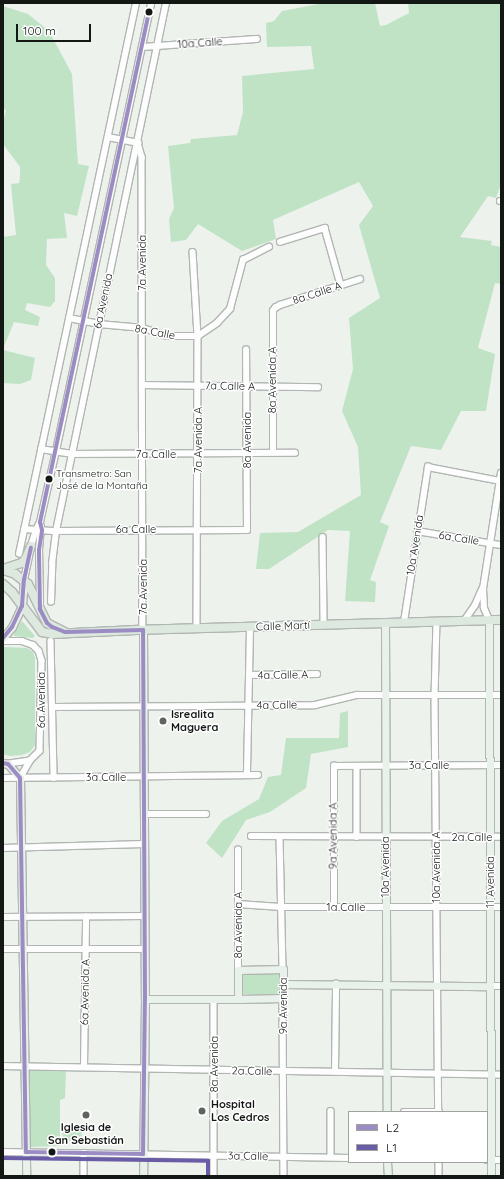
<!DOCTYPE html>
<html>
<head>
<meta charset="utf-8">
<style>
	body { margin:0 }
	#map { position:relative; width:504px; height:1179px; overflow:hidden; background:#edf2ed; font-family:Quicksand,sans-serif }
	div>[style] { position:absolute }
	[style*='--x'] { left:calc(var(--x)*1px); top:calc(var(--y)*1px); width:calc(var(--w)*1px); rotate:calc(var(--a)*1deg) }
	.green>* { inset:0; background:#c0e3c6; transform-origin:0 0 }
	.roads { filter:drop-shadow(1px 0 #b1b6b2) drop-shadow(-1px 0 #b1b6b2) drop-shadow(0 1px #b1b6b2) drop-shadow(0 -1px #b1b6b2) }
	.minor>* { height:5.5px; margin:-2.75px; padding:0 2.75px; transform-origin:2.75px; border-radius:2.75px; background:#fcfdfc }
	.major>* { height:7px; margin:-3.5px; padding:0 3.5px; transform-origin:3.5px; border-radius:3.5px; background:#e9f1eb }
	.highway>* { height:8px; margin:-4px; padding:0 4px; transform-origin:4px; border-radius:4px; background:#dde9df }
	.bus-1>* { height:4px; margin:-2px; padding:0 2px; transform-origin:2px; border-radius:2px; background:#9b8cc3 }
	.bus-2>* { height:4px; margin:-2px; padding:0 2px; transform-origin:2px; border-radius:2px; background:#6b5ca7 }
	.dots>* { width:11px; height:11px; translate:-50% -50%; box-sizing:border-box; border:2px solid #fff; border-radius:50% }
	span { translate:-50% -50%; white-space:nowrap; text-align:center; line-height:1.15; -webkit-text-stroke:3px #fff; paint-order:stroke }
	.bus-label { font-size:10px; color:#141815 }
	.left { translate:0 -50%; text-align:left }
	.street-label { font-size:11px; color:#141815 }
	.poi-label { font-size:11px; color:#141815; font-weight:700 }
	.frame { position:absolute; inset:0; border:4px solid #141815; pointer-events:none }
	.legend { position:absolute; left:348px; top:1111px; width:140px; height:52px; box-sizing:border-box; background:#fff; border:1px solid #a1a3a1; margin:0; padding:5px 7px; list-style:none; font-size:12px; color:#141815 }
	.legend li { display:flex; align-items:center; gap:8px; height:20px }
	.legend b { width:20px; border:1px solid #a1a3a1 }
	.scale { position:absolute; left:16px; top:24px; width:75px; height:18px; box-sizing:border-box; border:2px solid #141815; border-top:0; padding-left:5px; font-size:12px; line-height:14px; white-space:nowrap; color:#141815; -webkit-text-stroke:3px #fff; paint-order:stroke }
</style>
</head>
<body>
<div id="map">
	<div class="green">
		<i style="clip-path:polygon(324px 3px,375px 3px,380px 26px,386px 25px,409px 13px,408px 3px,501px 3px,501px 184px,496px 198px,488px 196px,460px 237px,492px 241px,491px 245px,501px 247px,501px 284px,495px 283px,478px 348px,495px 354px,486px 411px,461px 411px,441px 450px,411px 446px,380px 522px,389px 526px,370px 580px,376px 582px,375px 602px,345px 601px,350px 531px,328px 530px,269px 569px,256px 569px,260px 533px,298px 532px,361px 495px,358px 447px,342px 411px,353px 369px,349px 318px,380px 298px,359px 225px,373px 206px,359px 182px,273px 220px,276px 239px,242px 251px,198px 224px,186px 240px,171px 242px,169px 219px,174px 208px,168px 146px,190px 143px,191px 139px,237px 135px,243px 112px,242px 76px,314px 69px,311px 46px,267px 47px,266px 23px,274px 21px,282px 11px)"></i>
		<i style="clip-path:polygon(3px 6px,28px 14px,49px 31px,72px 74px,78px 164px,89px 166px,77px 216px,64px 213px,67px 238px,47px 239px,46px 265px,55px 278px,55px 301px,50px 307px,27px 303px,25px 310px,40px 317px,38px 326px,14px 322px,3px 349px,3px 237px,16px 235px,11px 184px,19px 183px,20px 177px,20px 167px,3px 144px,3px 121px,6px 111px,3px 107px)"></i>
		<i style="clip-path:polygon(3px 350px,35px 358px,31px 380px,20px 384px,3px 383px)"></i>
		<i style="clip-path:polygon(22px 621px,35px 636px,33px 638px,14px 636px,14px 633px)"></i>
		<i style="clip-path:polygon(3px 647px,27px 648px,33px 652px,35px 658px,35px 745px,30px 752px,22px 755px,10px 756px,3px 754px)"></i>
		<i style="clip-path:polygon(348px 711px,348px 747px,311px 754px,306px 788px,270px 812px,246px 820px,222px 858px,206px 843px,222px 821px,259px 799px,268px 777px,281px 775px,286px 738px,339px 738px,340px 713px)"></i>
		<i style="left:243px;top:972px;width:36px;height:22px"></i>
		<i style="clip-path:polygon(30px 1069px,66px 1070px,65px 1098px,60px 1100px,60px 1146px,30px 1147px)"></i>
		<i style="left:63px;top:1128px;width:19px;height:12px;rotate:3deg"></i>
	</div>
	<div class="roads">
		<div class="minor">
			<i style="--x:142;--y:47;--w:115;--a:-4"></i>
			<i style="--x:108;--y:137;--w:31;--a:11"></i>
			<i style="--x:138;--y:143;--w:15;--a:74"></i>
			<i style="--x:142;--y:157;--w:473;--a:89.9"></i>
			<i style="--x:500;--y:201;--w:1;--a:0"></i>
			<i style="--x:280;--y:242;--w:47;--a:-17.3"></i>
			<i style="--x:325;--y:228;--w:59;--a:74.3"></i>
			<i style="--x:193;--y:252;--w:84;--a:86.6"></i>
			<i style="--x:198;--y:336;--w:293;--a:90.2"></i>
			<i style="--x:69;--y:318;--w:31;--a:11"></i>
			<i style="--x:99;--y:324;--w:44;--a:5.2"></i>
			<i style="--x:143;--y:328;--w:25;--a:18"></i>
			<i style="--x:167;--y:336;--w:31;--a:0"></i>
			<i style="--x:198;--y:336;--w:23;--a:-34"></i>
			<i style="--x:217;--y:323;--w:19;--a:-47"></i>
			<i style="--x:230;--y:309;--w:51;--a:-75.1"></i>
			<i style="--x:243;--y:260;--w:29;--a:-27"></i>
			<i style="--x:143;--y:385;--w:175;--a:0.7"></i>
			<i style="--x:41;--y:449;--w:30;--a:9"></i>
			<i style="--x:71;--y:454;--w:224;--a:-0.3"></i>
			<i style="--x:273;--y:453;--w:142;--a:-90"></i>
			<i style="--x:273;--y:311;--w:4;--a:-56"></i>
			<i style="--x:275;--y:308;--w:6;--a:-31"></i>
			<i style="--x:280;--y:305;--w:84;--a:-18"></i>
			<i style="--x:24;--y:529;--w:32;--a:4"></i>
			<i style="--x:56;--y:531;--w:191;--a:-0.3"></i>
			<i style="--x:247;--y:530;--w:180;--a:-90.3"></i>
			<i style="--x:417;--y:531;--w:85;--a:9.5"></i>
			<i style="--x:323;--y:537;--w:88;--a:89.3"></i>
			<i style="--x:19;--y:554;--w:563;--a:-78.01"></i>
			<i style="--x:24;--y:580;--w:35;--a:-78"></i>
			<i style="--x:31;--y:546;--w:17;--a:-73"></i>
			<i style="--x:36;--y:530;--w:9;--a:-63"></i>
			<i style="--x:40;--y:522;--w:73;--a:-77.3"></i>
			<i style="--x:56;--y:451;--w:458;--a:-78"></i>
			<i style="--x:51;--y:602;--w:38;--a:-88"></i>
			<i style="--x:52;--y:564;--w:33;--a:-83"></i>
			<i style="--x:56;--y:531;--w:539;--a:-78.23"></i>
			<i style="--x:40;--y:605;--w:55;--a:-91"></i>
			<i style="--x:39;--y:550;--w:23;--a:-85"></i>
			<i style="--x:489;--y:620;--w:13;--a:-113"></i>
			<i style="--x:484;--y:608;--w:19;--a:-93"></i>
			<i style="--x:483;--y:589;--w:117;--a:-81.2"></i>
			<i style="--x:437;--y:621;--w:74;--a:91.5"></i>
			<i style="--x:435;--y:695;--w:417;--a:89.5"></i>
			<i style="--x:464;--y:621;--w:19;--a:-55"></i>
			<i style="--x:475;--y:605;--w:17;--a:-66"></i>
			<i style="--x:404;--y:622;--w:157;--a:-81.2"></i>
			<i style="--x:428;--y:467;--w:74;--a:10.9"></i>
			<i style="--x:3;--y:641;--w:19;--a:0"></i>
			<i style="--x:22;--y:641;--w:12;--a:20"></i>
			<i style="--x:33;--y:645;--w:8;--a:45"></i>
			<i style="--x:39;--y:651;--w:10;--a:73"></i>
			<i style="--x:42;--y:661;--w:90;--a:91.3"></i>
			<i style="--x:40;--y:751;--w:14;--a:135"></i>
			<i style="--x:30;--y:761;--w:22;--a:172"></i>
			<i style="--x:51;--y:641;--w:137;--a:88.7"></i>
			<i style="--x:249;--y:675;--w:68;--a:-0.8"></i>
			<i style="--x:53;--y:707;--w:262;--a:-0.4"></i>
			<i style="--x:315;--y:705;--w:43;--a:-13.4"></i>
			<i style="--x:357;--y:695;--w:144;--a:0"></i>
			<i style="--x:357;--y:766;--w:71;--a:90"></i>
			<i style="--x:246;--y:775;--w:3;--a:-72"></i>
			<i style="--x:247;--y:772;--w:145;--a:-88.8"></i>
			<i style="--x:3;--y:778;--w:255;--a:-0.7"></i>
			<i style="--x:20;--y:778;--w:20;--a:-60"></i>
			<i style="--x:144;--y:814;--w:62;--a:0"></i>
			<i style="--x:251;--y:836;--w:250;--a:0.2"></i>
			<i style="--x:280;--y:837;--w:132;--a:88.7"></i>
			<i style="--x:3;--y:848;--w:141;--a:-1.6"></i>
			<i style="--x:238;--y:904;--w:43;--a:4"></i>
			<i style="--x:281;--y:907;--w:220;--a:0"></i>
			<i style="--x:334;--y:907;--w:141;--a:-90"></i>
			<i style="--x:334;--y:766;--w:167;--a:-0.3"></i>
			<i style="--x:3;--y:917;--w:142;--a:-0.4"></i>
			<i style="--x:3;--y:949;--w:142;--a:0"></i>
			<i style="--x:238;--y:970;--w:120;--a:-90"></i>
			<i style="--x:490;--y:986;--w:11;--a:0"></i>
			<i style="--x:283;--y:998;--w:178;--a:89.7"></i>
			<i style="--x:214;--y:999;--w:177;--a:90"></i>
			<i style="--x:3;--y:1066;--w:498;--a:1"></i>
			<i style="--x:84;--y:1067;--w:150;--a:-89.2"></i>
			<i style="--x:335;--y:1072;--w:88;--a:-89.3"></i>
			<i style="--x:331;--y:1111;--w:46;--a:90"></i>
			<i style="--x:404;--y:1112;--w:35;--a:0"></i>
			<i style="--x:3;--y:1152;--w:346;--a:1"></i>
			<i style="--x:84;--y:1153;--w:23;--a:90"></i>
			<i style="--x:487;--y:1160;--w:14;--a:0"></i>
			<i style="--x:439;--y:1162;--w:14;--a:90"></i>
		</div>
		<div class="major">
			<i style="--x:489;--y:620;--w:556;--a:89.79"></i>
			<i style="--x:385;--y:623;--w:489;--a:89.8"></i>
			<i style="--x:143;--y:630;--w:369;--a:89.7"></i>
			<i style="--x:145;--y:999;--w:177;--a:90.6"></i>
			<i style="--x:3;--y:638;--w:14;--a:-51"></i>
			<i style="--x:12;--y:627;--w:23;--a:-65"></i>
			<i style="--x:22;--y:606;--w:26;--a:-86"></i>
			<i style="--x:3;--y:763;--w:5;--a:11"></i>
			<i style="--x:8;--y:764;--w:18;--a:49"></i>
			<i style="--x:20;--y:778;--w:398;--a:89.1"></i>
			<i style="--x:283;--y:984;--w:207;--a:0.6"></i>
			<i style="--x:145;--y:999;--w:93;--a:0"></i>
			<i style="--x:238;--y:999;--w:45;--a:-1.3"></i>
			<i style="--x:283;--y:998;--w:29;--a:-90"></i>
			<i style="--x:283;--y:969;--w:45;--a:178.7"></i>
			<i style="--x:238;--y:970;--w:29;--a:90"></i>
			<i style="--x:387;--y:1162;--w:14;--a:86"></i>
		</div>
		<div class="highway">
			<i style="--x:3;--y:569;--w:20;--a:-18"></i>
			<i style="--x:22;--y:563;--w:6;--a:-51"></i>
			<i style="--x:26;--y:558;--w:13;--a:-67"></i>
			<i style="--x:3;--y:570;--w:13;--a:18"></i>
			<i style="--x:15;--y:574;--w:16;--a:38"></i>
			<i style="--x:28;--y:584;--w:43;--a:64"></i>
			<i style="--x:47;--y:623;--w:20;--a:27"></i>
			<i style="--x:3;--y:584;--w:12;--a:42"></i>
			<i style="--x:12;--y:592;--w:50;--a:53.1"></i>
			<i style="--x:42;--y:632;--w:10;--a:11"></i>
			<i style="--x:52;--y:634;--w:84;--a:-2.7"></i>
			<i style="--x:136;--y:630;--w:365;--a:-1.6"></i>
		</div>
	</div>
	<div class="bus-1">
		<i style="--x:3;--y:638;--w:14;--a:-51"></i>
		<i style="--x:12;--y:627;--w:23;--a:-65"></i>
		<i style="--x:22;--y:606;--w:26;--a:-86"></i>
		<i style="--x:24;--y:580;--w:33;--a:-78"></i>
		<i style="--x:3;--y:763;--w:5;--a:11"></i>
		<i style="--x:8;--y:764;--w:18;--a:49"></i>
		<i style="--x:20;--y:778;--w:374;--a:89.1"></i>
		<i style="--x:26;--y:1152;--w:117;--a:1"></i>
		<i style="--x:143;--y:1154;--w:155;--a:-89.3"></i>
		<i style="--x:145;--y:999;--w:369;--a:-90.3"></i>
		<i style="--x:143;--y:630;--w:78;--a:178.5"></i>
		<i style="--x:65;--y:632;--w:14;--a:-159"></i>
		<i style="--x:52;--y:627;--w:6;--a:-141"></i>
		<i style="--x:47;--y:623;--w:16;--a:-117"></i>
		<i style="--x:40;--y:609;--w:59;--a:-91"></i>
		<i style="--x:39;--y:550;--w:20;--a:-81"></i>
		<i style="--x:42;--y:530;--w:8;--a:-104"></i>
		<i style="--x:40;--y:522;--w:522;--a:-77.94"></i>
	</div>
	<div class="bus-2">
		<i style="--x:3;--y:1158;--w:205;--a:0.8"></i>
		<i style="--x:208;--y:1161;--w:15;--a:90"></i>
	</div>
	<div class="dots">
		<i style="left:149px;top:12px;background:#141815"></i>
		<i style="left:49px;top:479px;background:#141815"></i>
		<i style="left:163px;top:721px;background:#606461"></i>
		<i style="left:202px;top:1111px;background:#606461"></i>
		<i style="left:86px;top:1115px;background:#606461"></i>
		<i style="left:52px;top:1152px;background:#141815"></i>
	</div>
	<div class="bus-label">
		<span class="left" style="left:56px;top:479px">Transmetro: San<br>José de la Montaña</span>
	</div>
	<div class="street-label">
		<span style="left:200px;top:43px;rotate:-4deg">10a Calle</span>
		<span style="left:142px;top:263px;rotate:-90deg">7a Avenida</span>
		<span style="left:317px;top:293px;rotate:-18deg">8a Calle A</span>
		<span style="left:103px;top:301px;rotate:-78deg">6a Avenida</span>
		<span style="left:155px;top:332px;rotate:11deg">8a Calle</span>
		<span style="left:272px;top:380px;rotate:-90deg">8a Avenida A</span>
		<span style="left:230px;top:386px;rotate:1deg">7a Calle A</span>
		<span style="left:198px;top:440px;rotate:-90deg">7a Avenida A</span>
		<span style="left:247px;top:440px;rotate:-90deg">8a Avenida</span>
		<span style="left:156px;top:454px">7a Calle</span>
		<span style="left:136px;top:529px">6a Calle</span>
		<span style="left:459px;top:538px;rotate:9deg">6a Calle</span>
		<span style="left:415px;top:545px;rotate:-81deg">10a Avenida</span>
		<span style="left:143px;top:587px;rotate:-90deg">7a Avenida</span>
		<span style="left:283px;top:626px;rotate:-2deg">Calle Martí</span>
		<span style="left:283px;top:675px;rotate:-1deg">4a Calle A</span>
		<span style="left:41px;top:700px;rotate:-90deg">6a Avenida</span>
		<span style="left:277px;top:705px;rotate:-1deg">4a Calle</span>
		<span style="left:429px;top:765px">3a Calle</span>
		<span style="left:106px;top:777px">3a Calle</span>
		<span style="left:333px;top:836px;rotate:-90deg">9a Avenida A</span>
		<span style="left:472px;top:837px">2a Calle</span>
		<span style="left:385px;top:867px;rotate:-90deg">10a Avenida</span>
		<span style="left:436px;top:867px;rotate:-90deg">10a Avenida A</span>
		<span style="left:490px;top:882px;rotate:-90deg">11 Avenida</span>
		<span style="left:346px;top:907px">1a Calle</span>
		<span style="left:238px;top:925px;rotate:-90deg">8a Avenida A</span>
		<span style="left:85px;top:992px;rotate:-89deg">6a Avenida A</span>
		<span style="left:283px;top:1006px;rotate:-90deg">9a Avenida</span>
		<span style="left:214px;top:1064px;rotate:-90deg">8a Avenida</span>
		<span style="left:252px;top:1071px;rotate:1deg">2a Calle</span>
		<span style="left:248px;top:1156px;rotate:1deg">3a Calle</span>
	</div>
	<div class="poi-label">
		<span class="left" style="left:171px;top:721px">Isrealita<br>Maguera</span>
		<span class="left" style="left:211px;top:1111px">Hospital<br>Los Cedros</span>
		<span style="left:86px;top:1134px">Iglesia de<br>San Sebastián</span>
	</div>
	<div class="frame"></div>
	<ul class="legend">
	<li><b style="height:5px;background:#9b8cc3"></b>L2</li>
	<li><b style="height:5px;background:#6b5ca7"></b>L1</li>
	</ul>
	<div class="scale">100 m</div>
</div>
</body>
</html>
